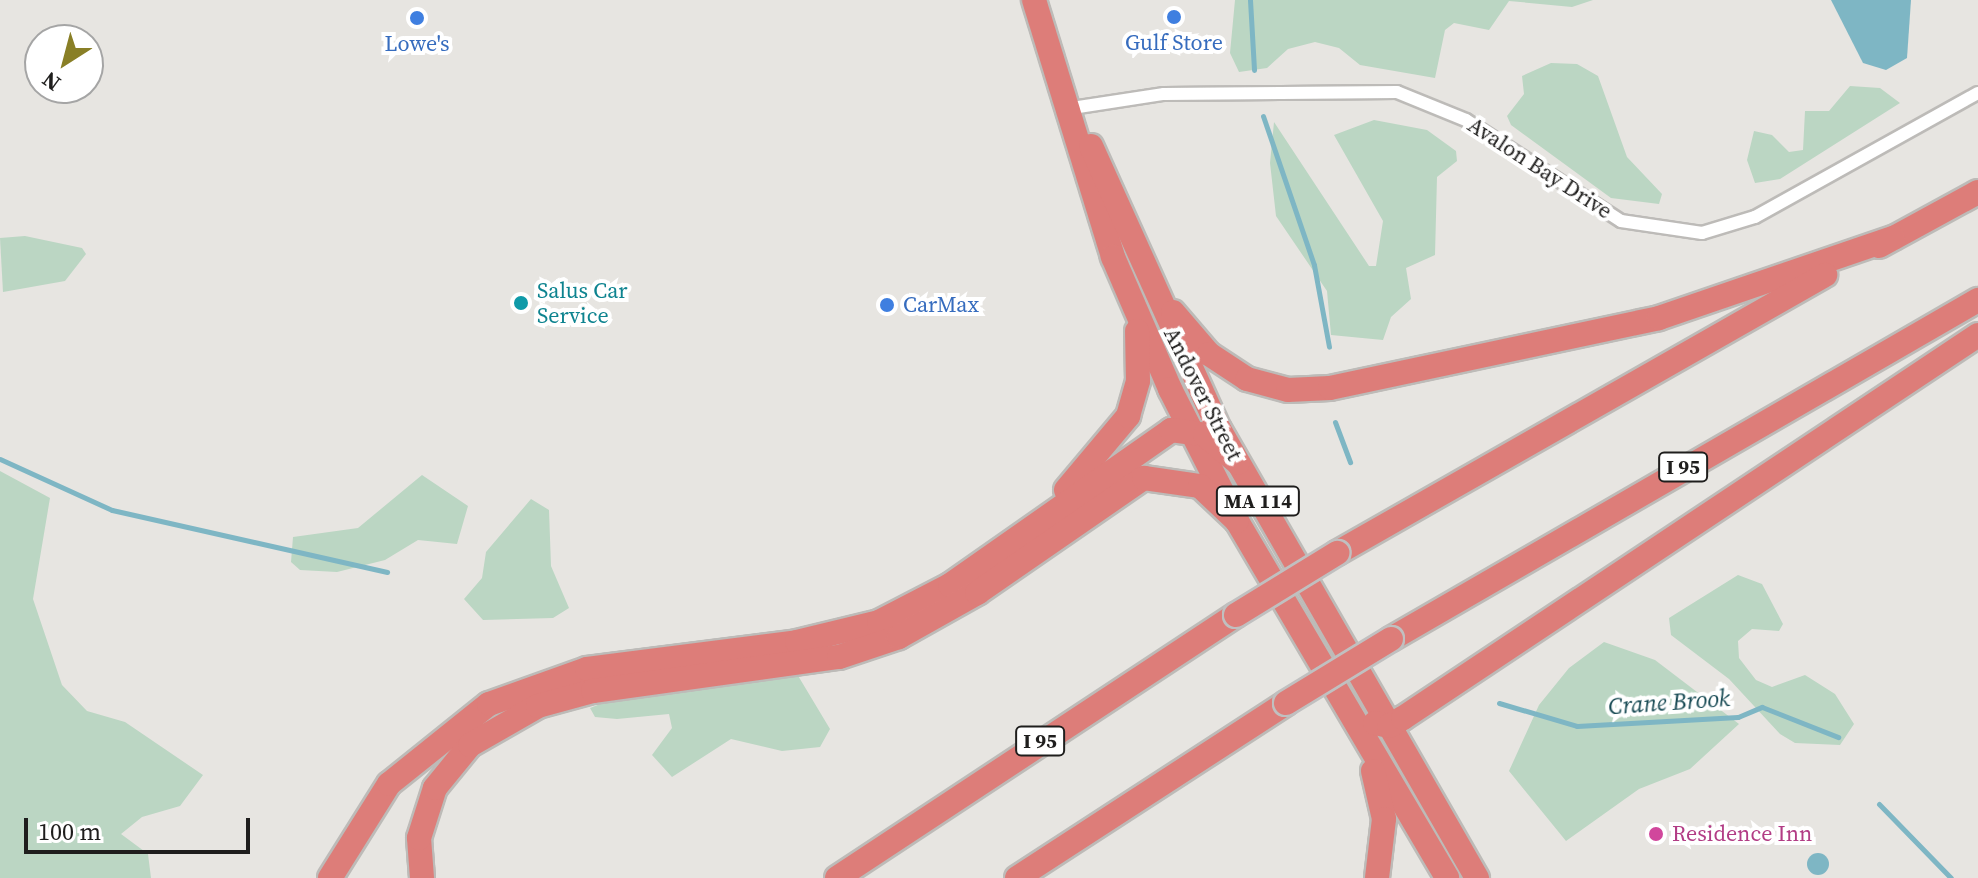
<!DOCTYPE html>
<html>
<head>
<meta charset="utf-8">
<style>
	body { margin:0 }
	#map { position:relative; width:1978px; height:878px; overflow:hidden; background:#e7e5e1; font-family:"Source Serif 4",serif }
	div>[style] { position:absolute }
	[style*='--x'] { left:calc(var(--x)*1px); top:calc(var(--y)*1px); width:calc(var(--w)*1px); rotate:calc(var(--a)*1deg) }
	.green>* { inset:0; background:#bbd6c3 }
	.water>* { inset:0; background:#7eb6c4 }
	.round { border-radius:50% }
	.stream>* { height:5px; margin:-2.5px; padding:0 2.5px; transform-origin:2.5px; border-radius:2.5px; background:#7eb6c4 }
	.roads { filter:drop-shadow(2px 0 #bdbbb8) drop-shadow(-2px 0 #bdbbb8) drop-shadow(0 2px #bdbbb8) drop-shadow(0 -2px #bdbbb8) }
	.street>* { height:12px; margin:-6px; padding:0 6px; transform-origin:6px; border-radius:6px; background:#fff }
	.highway>* { height:24px; margin:-12px; padding:0 12px; transform-origin:12px; border-radius:12px; background:#dd7d79 }
	.bridges { filter:drop-shadow(2px 0 #c0c0c0) drop-shadow(-2px 0 #c0c0c0) drop-shadow(0 2px #c0c0c0) drop-shadow(0 -2px #c0c0c0) }
	.highway-bridge>* { height:24px; margin:-12px; padding:0 12px; transform-origin:12px; border-radius:12px; background:#dd7d79 }
	.dots>* { width:22px; height:22px; translate:-50% -50%; box-sizing:border-box; border:4px solid #fff; border-radius:50% }
	span { translate:-50% -50%; white-space:nowrap; text-align:center; line-height:1.15; -webkit-text-stroke:8px #fff; paint-order:stroke }
	.shield-label span { padding:2px 6px; background:#fff; border:2px solid; border-radius:6px; -webkit-text-stroke-width:0 }
	.shield-label { font-size:20px; color:#1f1e1d; font-weight:700 }
	.shop-label { font-size:22px; color:#366cbe }
	.left { translate:0 -50%; text-align:left }
	.street-label { font-size:22px; color:#1f1e1d }
	.culture-label { font-size:22px; color:#0d838f }
	.hotel-label { font-size:22px; color:#b23c85 }
	.water-label { font-size:24px; color:#154852; font-style:italic }
	.north { position:absolute; left:24px; top:24px; width:80px; height:80px; box-sizing:border-box; background:#fff; border:2px solid #a5a5a5; border-radius:50%; rotate:216deg; font-size:22px; font-weight:700; line-height:32px; text-align:center; color:#1f1e1d }
	.north::after { content:''; display:block; margin:auto; width:28px; height:36px; background:#897f26; clip-path:polygon(50% 0,100% 100%,50% 72%,0 100%) }
	.scale { position:absolute; left:24px; top:818px; width:226px; height:36px; box-sizing:border-box; border:4px solid #1f1e1d; border-top:0; padding-left:10px; font-size:24px; line-height:28px; white-space:nowrap; color:#1f1e1d; -webkit-text-stroke:6px #fff; paint-order:stroke }
</style>
</head>
<body>
<div id="map">
	<div class="green">
		<i style="clip-path:polygon(1235px 0,1593px 0,1572px 7px,1509px 1px,1489px 30px,1454px 23px,1445px 30px,1435px 78px,1360px 65px,1339px 48px,1315px 42px,1288px 49px,1267px 68px,1239px 72px,1230px 53px)"></i>
		<i style="clip-path:polygon(1551px 63px,1577px 64px,1598px 76px,1627px 157px,1662px 194px,1659px 204px,1611px 198px,1511px 125px,1507px 116px,1524px 94px,1522px 76px)"></i>
		<i style="clip-path:polygon(1850px 86px,1880px 88px,1900px 103px,1780px 179px,1755px 183px,1747px 160px,1754px 131px,1772px 135px,1789px 152px,1803px 150px,1805px 111px,1829px 111px)"></i>
		<i style="clip-path:polygon(1374px 120px,1427px 130px,1456px 151px,1457px 161px,1437px 177px,1435px 255px,1406px 268px,1411px 299px,1391px 317px,1383px 340px,1331px 335px,1327px 291px,1276px 216px,1270px 163px,1274px 122px,1369px 266px,1376px 266px,1383px 221px,1334px 135px)"></i>
		<i style="clip-path:polygon(25px 236px,82px 248px,86px 254px,65px 281px,3px 292px,0 238px)"></i>
		<i style="clip-path:polygon(0 471px,50px 498px,33px 599px,62px 685px,87px 711px,125px 722px,203px 775px,180px 806px,142px 817px,121px 834px,148px 854px,151px 878px,0 878px)"></i>
		<i style="clip-path:polygon(422px 475px,468px 506px,457px 544px,418px 540px,385px 560px,337px 572px,300px 570px,291px 562px,293px 537px,358px 528px)"></i>
		<i style="clip-path:polygon(531px 499px,549px 510px,551px 566px,569px 608px,553px 618px,483px 620px,464px 599px,482px 578px,486px 552px)"></i>
		<i style="clip-path:polygon(1738px 575px,1762px 584px,1783px 624px,1779px 631px,1752px 629px,1738px 641px,1739px 658px,1756px 680px,1772px 687px,1805px 675px,1835px 694px,1854px 724px,1840px 745px,1795px 743px,1780px 734px,1729px 679px,1671px 635px,1669px 618px)"></i>
		<i style="clip-path:polygon(1604px 642px,1655px 660px,1739px 724px,1690px 769px,1639px 789px,1566px 841px,1509px 771px,1539px 705px,1569px 668px)"></i>
		<i style="clip-path:polygon(797px 674px,830px 729px,820px 747px,782px 751px,731px 739px,672px 777px,652px 755px,672px 728px,669px 714px,617px 719px,595px 717px,590px 708px,626px 694px)"></i>
	</div>
	<div class="water">
		<i style="clip-path:polygon(1831px 0,1911px 0,1907px 58px,1886px 70px,1863px 63px)"></i>
		<i class="round" style="left:1807px;top:853px;width:22px;height:22px"></i>
	</div>
	<div class="stream">
		<i style="--x:1250;--y:0;--w:70;--a:86.7"></i>
		<i style="--x:1263;--y:116;--w:157;--a:71.1"></i>
		<i style="--x:1314;--y:265;--w:83;--a:79.6"></i>
		<i style="--x:1335;--y:422;--w:43;--a:69.4"></i>
		<i style="--x:0;--y:459;--w:123;--a:24.5"></i>
		<i style="--x:112;--y:510;--w:282;--a:12.7"></i>
		<i style="--x:1499;--y:703;--w:81;--a:16.4"></i>
		<i style="--x:1577;--y:726;--w:161;--a:-3.2"></i>
		<i style="--x:1738;--y:717;--w:26;--a:-23"></i>
		<i style="--x:1762;--y:707;--w:82;--a:21.5"></i>
		<i style="--x:1879;--y:804;--w:103;--a:45.8"></i>
	</div>
	<div class="roads">
		<div class="street">
			<i style="--x:1072;--y:108;--w:93;--a:-8.7"></i>
			<i style="--x:1164;--y:94;--w:233;--a:-0.5"></i>
			<i style="--x:1397;--y:92;--w:74;--a:22.1"></i>
			<i style="--x:1466;--y:120;--w:185;--a:33.1"></i>
			<i style="--x:1621;--y:221;--w:82;--a:8.4"></i>
			<i style="--x:1702;--y:233;--w:55;--a:-16.8"></i>
			<i style="--x:1755;--y:217;--w:255;--a:-29.1"></i>
		</div>
		<div class="highway">
			<i style="--x:1034;--y:0;--w:269;--a:72.9"></i>
			<i style="--x:1113;--y:257;--w:144;--a:66.6"></i>
			<i style="--x:1170;--y:389;--w:148;--a:63.1"></i>
			<i style="--x:1237;--y:521;--w:414;--a:59.5"></i>
			<i style="--x:1091;--y:146;--w:311;--a:65.7"></i>
			<i style="--x:1219;--y:429;--w:518;--a:60.12"></i>
			<i style="--x:1879;--y:246;--w:113;--a:-28.6"></i>
			<i style="--x:1173;--y:312;--w:55;--a:49.4"></i>
			<i style="--x:1209;--y:354;--w:45;--a:33.3"></i>
			<i style="--x:1247;--y:379;--w:42;--a:15"></i>
			<i style="--x:1288;--y:390;--w:42;--a:-2.7"></i>
			<i style="--x:1330;--y:388;--w:336;--a:-12"></i>
			<i style="--x:1659;--y:318;--w:247;--a:-18.9"></i>
			<i style="--x:1066;--y:490;--w:97;--a:-50"></i>
			<i style="--x:1128;--y:416;--w:36;--a:-74"></i>
			<i style="--x:1138;--y:381;--w:50;--a:-91.1"></i>
			<i style="--x:1337;--y:553;--w:562;--a:-29.67"></i>
			<i style="--x:1391;--y:639;--w:678;--a:-30.01"></i>
			<i style="--x:1375;--y:723;--w:14;--a:12"></i>
			<i style="--x:1389;--y:726;--w:16;--a:-30"></i>
			<i style="--x:1403;--y:718;--w:691;--a:-33.67"></i>
			<i style="--x:1373;--y:771;--w:49;--a:77.1"></i>
			<i style="--x:1384;--y:819;--w:59;--a:96.8"></i>
			<i style="--x:330;--y:878;--w:111;--a:-57.9"></i>
			<i style="--x:389;--y:784;--w:128;--a:-38.7"></i>
			<i style="--x:489;--y:704;--w:104;--a:-19.7"></i>
			<i style="--x:587;--y:669;--w:212;--a:-7.3"></i>
			<i style="--x:797;--y:642;--w:84;--a:-13.7"></i>
			<i style="--x:879;--y:622;--w:80;--a:-27.5"></i>
			<i style="--x:950;--y:585;--w:270;--a:-35"></i>
			<i style="--x:1171;--y:430;--w:34;--a:8"></i>
			<i style="--x:1205;--y:435;--w:43;--a:40.3"></i>
			<i style="--x:422;--y:878;--w:40;--a:-94.3"></i>
			<i style="--x:419;--y:838;--w:52;--a:-72.3"></i>
			<i style="--x:435;--y:788;--w:55;--a:-50.9"></i>
			<i style="--x:470;--y:745;--w:78;--a:-29.8"></i>
			<i style="--x:538;--y:706;--w:57;--a:-15.3"></i>
			<i style="--x:593;--y:691;--w:248;--a:-7.9"></i>
			<i style="--x:839;--y:657;--w:63;--a:-18.4"></i>
			<i style="--x:899;--y:637;--w:90;--a:-29.4"></i>
			<i style="--x:977;--y:593;--w:203;--a:-34.6"></i>
			<i style="--x:1144;--y:478;--w:57;--a:8.1"></i>
			<i style="--x:1200;--y:486;--w:51;--a:43.4"></i>
			<i style="--x:837;--y:878;--w:478;--a:-33.4"></i>
			<i style="--x:1017;--y:878;--w:321;--a:-33"></i>
		</div>
	</div>
	<div class="bridges">
		<div class="highway-bridge">
			<i style="--x:1236;--y:615;--w:119;--a:-31.5"></i>
			<i style="--x:1286;--y:703;--w:123;--a:-31.4"></i>
		</div>
	</div>
	<div class="dots">
		<i style="left:1174px;top:17px;background:#3f7fe0"></i>
		<i style="left:417px;top:18px;background:#3f7fe0"></i>
		<i style="left:521px;top:303px;background:#0f9aa8"></i>
		<i style="left:887px;top:305px;background:#3f7fe0"></i>
		<i style="left:1656px;top:834px;background:#d1479c"></i>
	</div>
	<div class="shield-label">
		<span style="left:1683px;top:467px">I 95</span>
		<span style="left:1258px;top:501px">MA 114</span>
		<span style="left:1040px;top:741px">I 95</span>
	</div>
	<div class="shop-label">
		<span style="left:1174px;top:43px">Gulf Store</span>
		<span style="left:417px;top:44px">Lowe's</span>
		<span class="left" style="left:903px;top:305px">CarMax</span>
	</div>
	<div class="street-label">
		<span style="left:1540px;top:168px;rotate:33deg">Avalon Bay Drive</span>
		<span style="left:1203px;top:394px;rotate:63deg">Andover Street</span>
	</div>
	<div class="culture-label">
		<span class="left" style="left:537px;top:303px">Salus Car<br>Service</span>
	</div>
	<div class="hotel-label">
		<span class="left" style="left:1672px;top:834px">Residence Inn</span>
	</div>
	<div class="water-label">
		<span style="left:1669px;top:702px;rotate:-4deg">Crane Brook</span>
	</div>
	<div class="north">N</div>
	<div class="scale">100 m</div>
</div>
</body>
</html>
